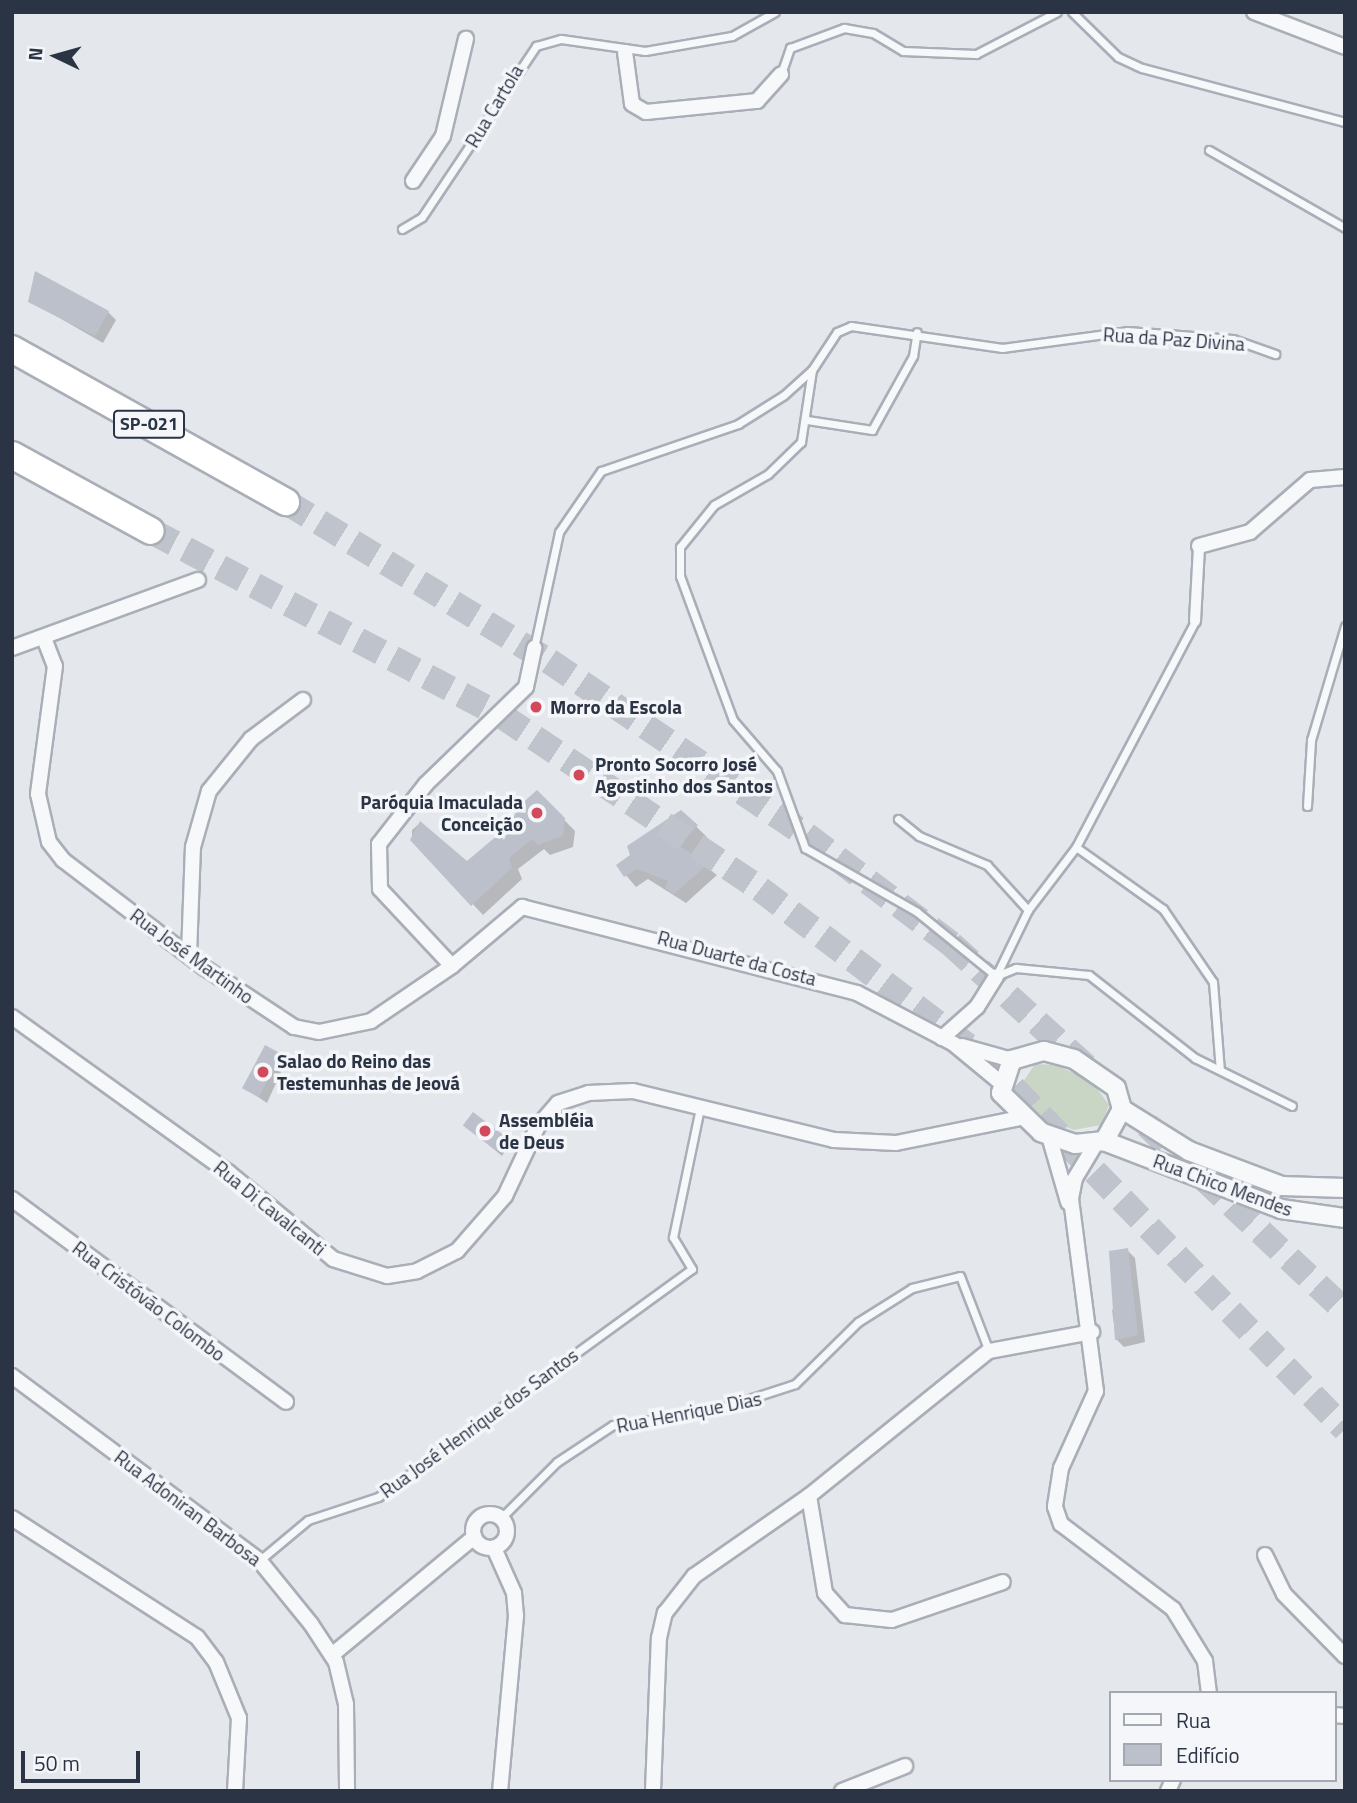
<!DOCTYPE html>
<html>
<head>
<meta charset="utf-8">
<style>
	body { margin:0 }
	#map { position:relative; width:1357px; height:1803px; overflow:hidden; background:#e4e7ec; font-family:"Titillium Web",sans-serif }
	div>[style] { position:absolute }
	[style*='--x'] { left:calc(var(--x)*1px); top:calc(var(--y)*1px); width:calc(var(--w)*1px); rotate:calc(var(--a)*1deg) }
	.green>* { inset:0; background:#c9d6c5 }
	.shadow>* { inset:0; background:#0003 }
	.building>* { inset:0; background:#bbc0ca; transform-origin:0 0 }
	.motorway-tunnel>* { height:26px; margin-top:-13px; transform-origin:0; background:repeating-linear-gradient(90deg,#bfc3cb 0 26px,transparent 0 39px) }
	.roads { filter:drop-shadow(2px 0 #a9aeb7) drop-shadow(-2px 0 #a9aeb7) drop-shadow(0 2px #a9aeb7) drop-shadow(0 -2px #a9aeb7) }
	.service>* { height:7px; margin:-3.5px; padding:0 3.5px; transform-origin:3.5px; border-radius:3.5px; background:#f7f8fa }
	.pedestrian>* { height:10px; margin:-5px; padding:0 5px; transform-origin:5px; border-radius:5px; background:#f7f8fa }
	.minor>* { height:14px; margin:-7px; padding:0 7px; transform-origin:7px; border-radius:7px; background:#f7f8fa }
	.minor>.ring { margin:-7px; padding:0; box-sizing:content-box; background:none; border:14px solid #f7f8fa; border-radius:50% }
	.tertiary>* { height:18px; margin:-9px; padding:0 9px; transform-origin:9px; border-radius:9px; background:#f7f8fa }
	.motorway>* { height:26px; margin:-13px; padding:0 13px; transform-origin:13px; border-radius:13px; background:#fff }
	.dots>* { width:19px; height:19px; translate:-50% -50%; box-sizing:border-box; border:4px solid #f4f6f9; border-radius:50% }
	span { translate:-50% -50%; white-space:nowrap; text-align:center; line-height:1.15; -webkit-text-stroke:7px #f4f6f9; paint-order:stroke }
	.shield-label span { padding:2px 5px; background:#f4f6f9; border:2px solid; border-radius:5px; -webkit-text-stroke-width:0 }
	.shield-label { font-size:18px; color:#2b3445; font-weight:700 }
	.street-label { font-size:19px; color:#2b3445 }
	.poi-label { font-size:19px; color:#2b3445; font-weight:700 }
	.left { translate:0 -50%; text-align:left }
	.right { translate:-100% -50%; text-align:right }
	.frame { position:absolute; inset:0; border:14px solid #2b3445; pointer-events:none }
	.legend { position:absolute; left:1109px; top:1691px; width:228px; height:91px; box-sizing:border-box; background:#f4f6f9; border:2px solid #a4a8b1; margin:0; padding:9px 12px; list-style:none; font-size:21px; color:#2b3445 }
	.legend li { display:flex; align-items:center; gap:14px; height:35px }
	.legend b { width:35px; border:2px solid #a4a8b1 }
	.north { position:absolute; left:21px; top:21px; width:70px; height:70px; -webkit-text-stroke:5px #f4f6f9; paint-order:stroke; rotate:275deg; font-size:19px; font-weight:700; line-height:28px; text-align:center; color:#2b3445 }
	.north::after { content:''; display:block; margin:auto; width:24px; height:32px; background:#2b3445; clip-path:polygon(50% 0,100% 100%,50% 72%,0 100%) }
	.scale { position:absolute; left:21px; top:1751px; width:119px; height:32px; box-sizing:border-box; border:4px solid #2b3445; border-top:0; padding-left:9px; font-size:21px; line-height:24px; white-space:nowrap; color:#2b3445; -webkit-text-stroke:5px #f4f6f9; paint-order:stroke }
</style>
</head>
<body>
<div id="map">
	<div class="green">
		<i style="clip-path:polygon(1035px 1064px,1057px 1065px,1093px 1083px,1109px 1105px,1101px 1125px,1074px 1130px,1045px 1119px,1030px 1105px,1021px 1085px)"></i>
	</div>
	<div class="shadow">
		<i style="clip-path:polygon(30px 301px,108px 312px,116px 320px,103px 343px)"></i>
		<i style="clip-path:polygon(537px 792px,575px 831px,573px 847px,550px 855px,544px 849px,518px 869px,522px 879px,483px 915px,412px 839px,412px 830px,420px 823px,467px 863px,505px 843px)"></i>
		<i style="clip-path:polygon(681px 812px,707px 837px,691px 855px,717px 875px,686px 903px,648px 879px,636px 887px,618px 866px)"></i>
		<i style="clip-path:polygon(281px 1056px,286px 1061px,267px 1103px,246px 1089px)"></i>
		<i style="clip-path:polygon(474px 1115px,510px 1143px,502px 1156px,471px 1130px)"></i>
		<i style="clip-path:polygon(1127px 1250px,1135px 1258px,1145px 1342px,1124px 1347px,1116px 1339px,1112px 1310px,1118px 1308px)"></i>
	</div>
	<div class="building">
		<i style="clip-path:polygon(35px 271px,109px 311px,95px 336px,28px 302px)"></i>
		<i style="clip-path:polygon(537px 790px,565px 818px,563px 836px,538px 845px,532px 839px,509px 858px,512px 868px,471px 906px,410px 840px,420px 821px,467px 861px,499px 834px,504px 840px,518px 807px)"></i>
		<i style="clip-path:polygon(681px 810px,698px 825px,679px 846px,708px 864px,674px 894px,665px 888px,668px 881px,637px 869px,624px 877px,616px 865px,630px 855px,627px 846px)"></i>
		<i style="left:265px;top:1045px;width:19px;height:49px;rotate:28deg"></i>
		<i style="left:473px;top:1112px;width:41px;height:17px;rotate:37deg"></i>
		<i style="clip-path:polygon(1128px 1248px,1138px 1335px,1115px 1340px,1109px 1251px)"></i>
	</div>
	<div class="motorway-tunnel">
		<i style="--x:286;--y:502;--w:307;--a:31.2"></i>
		<i style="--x:549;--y:661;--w:310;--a:34.1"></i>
		<i style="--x:806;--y:835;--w:181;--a:36.9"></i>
		<i style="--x:951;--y:944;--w:193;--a:42.3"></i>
		<i style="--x:151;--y:531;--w:397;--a:27.8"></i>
		<i style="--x:502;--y:716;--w:311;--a:33.8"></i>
		<i style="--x:760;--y:889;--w:283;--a:37.1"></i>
		<i style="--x:986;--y:1060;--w:515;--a:45.79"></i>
		<i style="--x:1147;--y:1125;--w:272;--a:43.2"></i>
	</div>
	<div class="roads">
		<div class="service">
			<i style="--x:1072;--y:12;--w:64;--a:44.4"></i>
			<i style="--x:1118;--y:57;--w:26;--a:25"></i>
			<i style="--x:1142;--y:68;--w:210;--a:14.9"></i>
			<i style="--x:781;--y:74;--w:28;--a:-71"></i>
			<i style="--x:790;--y:48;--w:58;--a:-20.3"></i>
			<i style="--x:844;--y:28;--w:29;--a:10"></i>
			<i style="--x:873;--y:33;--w:35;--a:31"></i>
			<i style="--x:903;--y:51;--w:73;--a:2.4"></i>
			<i style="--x:976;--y:54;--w:91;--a:-27.4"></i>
			<i style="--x:1209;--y:150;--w:157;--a:29.8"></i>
			<i style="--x:402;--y:229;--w:23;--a:-31"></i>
			<i style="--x:422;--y:217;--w:206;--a:-56.3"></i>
			<i style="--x:536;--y:46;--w:26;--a:-16"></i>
			<i style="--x:561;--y:39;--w:85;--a:8.1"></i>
			<i style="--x:645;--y:51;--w:88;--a:-9.8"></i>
			<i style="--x:732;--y:36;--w:49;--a:-29.2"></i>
			<i style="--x:812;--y:370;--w:73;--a:98.7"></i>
			<i style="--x:801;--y:442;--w:46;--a:135.9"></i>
			<i style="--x:768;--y:474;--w:62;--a:150.1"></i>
			<i style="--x:714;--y:505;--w:54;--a:129"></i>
			<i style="--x:680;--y:547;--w:29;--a:90"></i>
			<i style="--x:680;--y:576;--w:153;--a:69.8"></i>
			<i style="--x:733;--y:720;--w:67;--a:49.2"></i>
			<i style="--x:777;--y:771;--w:82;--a:70"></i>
			<i style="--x:805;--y:848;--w:129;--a:29.7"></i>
			<i style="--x:917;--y:912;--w:102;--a:39"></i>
			<i style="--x:807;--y:420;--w:66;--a:8.7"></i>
			<i style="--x:872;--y:430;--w:85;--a:-61"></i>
			<i style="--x:913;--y:356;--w:24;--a:-81"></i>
			<i style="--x:534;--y:648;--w:119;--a:-77.8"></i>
			<i style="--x:559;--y:532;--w:74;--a:-55.5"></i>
			<i style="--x:601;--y:471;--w:145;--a:-18.9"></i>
			<i style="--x:738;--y:424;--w:54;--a:-32.2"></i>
			<i style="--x:784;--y:395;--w:38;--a:-42"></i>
			<i style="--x:812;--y:370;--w:45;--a:-56.7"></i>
			<i style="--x:837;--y:332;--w:15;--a:-23"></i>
			<i style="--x:851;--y:326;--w:153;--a:8.3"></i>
			<i style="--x:1002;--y:348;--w:126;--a:-7.7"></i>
			<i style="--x:1127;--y:331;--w:106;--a:4.3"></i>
			<i style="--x:1233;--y:339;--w:45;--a:19.7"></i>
			<i style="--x:1307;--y:806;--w:66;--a:-86.5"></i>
			<i style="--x:1311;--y:740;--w:119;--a:-73.4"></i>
			<i style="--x:898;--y:819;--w:27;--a:39"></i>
			<i style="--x:919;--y:836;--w:74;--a:23.1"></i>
			<i style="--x:987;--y:865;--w:61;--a:47.7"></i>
			<i style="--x:1076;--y:847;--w:107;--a:35.5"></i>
			<i style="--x:1163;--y:909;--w:88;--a:55.6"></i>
			<i style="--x:1213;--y:982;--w:88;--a:85.5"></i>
			<i style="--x:996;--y:976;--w:73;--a:-64.1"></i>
			<i style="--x:1028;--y:910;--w:79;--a:-52.7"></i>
			<i style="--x:1076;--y:847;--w:255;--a:-62.2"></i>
			<i style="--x:996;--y:976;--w:22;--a:-22"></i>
			<i style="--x:1016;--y:968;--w:73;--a:5.5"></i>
			<i style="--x:1089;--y:975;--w:135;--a:38.1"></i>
			<i style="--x:1195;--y:1058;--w:108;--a:26.3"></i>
			<i style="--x:501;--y:1518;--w:79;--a:-45"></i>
			<i style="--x:557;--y:1462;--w:67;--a:-33.5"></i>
			<i style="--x:613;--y:1425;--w:97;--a:-7.7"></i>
			<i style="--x:709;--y:1412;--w:90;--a:-18"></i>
			<i style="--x:795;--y:1384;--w:88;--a:-44.5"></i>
			<i style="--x:858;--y:1322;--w:64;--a:-32.2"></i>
			<i style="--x:912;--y:1288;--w:49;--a:-14"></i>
			<i style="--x:960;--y:1276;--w:80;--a:68.9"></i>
			<i style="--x:260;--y:1560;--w:62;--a:-39.8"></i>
			<i style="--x:308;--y:1520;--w:74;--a:-18.2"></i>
			<i style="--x:378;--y:1497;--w:388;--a:-36"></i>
			<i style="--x:692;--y:1269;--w:37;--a:-121"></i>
			<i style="--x:673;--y:1237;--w:132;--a:-78.2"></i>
		</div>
		<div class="pedestrian">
			<i style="--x:1195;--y:621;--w:75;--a:-86.9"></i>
		</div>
		<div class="minor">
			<i style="--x:1254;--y:12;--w:97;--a:21"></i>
			<i style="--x:625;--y:52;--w:52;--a:82.3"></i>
			<i style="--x:632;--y:104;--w:16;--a:30"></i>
			<i style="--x:646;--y:112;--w:112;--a:-5.7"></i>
			<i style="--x:757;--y:101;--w:36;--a:-48"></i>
			<i style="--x:413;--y:181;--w:54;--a:-56.3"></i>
			<i style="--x:443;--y:136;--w:100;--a:-76.7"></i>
			<i style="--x:1199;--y:546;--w:53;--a:-15.4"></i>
			<i style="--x:1250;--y:532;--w:79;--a:-40.9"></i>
			<i style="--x:1310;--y:480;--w:35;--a:-5"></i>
			<i style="--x:44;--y:638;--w:30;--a:69"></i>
			<i style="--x:55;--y:666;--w:129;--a:97.6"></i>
			<i style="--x:38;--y:794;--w:49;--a:77.1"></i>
			<i style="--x:49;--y:842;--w:23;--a:52"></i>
			<i style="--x:63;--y:860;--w:178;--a:37.3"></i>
			<i style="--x:205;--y:968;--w:107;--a:33.5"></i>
			<i style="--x:294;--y:1027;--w:25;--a:11"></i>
			<i style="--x:319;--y:1032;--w:53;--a:-11.9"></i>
			<i style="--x:371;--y:1021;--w:98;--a:-34.2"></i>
			<i style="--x:452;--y:966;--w:92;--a:-40.1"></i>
			<i style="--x:522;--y:907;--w:346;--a:14.4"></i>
			<i style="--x:857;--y:993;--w:110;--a:27.7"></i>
			<i style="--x:954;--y:1044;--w:60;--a:39.6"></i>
			<i style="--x:12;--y:648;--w:198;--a:-20.1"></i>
			<i style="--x:189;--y:955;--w:108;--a:-87.9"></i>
			<i style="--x:193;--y:847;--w:58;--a:-74.1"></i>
			<i style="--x:209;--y:791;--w:67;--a:-51.1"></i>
			<i style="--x:251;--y:739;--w:65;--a:-36.9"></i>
			<i style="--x:452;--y:966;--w:105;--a:-133.1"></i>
			<i style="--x:380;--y:889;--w:45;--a:-91.3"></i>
			<i style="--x:379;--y:844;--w:76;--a:-51.9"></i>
			<i style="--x:426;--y:784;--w:139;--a:-44.1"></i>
			<i style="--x:526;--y:687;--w:40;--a:-78"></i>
			<i style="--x:12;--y:1017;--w:266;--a:35.7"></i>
			<i style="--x:228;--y:1172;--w:136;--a:39.6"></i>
			<i style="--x:333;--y:1259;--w:57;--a:17.5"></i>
			<i style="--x:387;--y:1276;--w:30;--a:-9"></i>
			<i style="--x:417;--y:1271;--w:45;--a:-26.6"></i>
			<i style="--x:457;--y:1251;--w:73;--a:-48.9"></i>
			<i style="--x:505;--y:1196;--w:77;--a:-64.8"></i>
			<i style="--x:538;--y:1126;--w:30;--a:-49"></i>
			<i style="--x:558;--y:1103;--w:32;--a:-18"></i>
			<i style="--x:588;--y:1093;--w:45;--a:-2.5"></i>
			<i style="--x:633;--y:1091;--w:207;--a:13.7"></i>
			<i style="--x:834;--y:1140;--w:62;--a:2.8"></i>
			<i style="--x:896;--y:1143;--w:126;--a:-11.4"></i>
			<i style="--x:942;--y:1038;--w:47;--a:-41.5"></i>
			<i style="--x:977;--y:1007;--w:36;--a:-58"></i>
			<i style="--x:962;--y:1046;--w:52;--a:15.6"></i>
			<i style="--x:1049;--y:1136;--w:69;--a:73.9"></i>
			<i style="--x:1095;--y:1145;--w:39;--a:121"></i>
			<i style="--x:1075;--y:1178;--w:21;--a:101"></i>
			<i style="--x:1071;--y:1199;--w:194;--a:82.6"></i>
			<i style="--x:1096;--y:1391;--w:85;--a:114.4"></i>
			<i style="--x:1061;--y:1468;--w:39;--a:99"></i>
			<i style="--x:1055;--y:1507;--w:18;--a:71"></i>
			<i style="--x:1061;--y:1524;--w:141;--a:37.2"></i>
			<i style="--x:1173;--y:1609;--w:61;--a:58.4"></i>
			<i style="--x:1205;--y:1661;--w:32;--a:83"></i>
			<i style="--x:12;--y:1199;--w:341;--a:36.5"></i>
			<i style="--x:12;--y:1376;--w:308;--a:36.7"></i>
			<i style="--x:259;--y:1560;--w:82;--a:50.9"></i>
			<i style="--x:311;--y:1624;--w:45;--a:56.7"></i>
			<i style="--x:336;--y:1662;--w:43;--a:76.6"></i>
			<i style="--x:346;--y:1704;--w:87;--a:89.3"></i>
			<i style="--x:809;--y:1496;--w:98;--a:80.6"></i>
			<i style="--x:825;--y:1593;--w:30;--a:48"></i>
			<i style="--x:845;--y:1615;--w:47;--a:6.1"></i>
			<i style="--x:892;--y:1620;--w:117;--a:-18.9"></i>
			<i class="ring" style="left:473px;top:1514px;width:20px;height:20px"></i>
			<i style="--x:12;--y:1518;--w:220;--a:32.8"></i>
			<i style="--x:197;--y:1637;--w:31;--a:53"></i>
			<i style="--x:216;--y:1662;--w:61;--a:67.7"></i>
			<i style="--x:239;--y:1718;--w:73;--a:93.1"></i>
			<i style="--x:494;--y:1548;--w:49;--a:66"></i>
			<i style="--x:514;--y:1593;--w:23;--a:85"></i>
			<i style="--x:516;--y:1616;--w:176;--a:95.2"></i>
			<i style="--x:1265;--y:1555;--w:43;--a:64"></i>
			<i style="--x:1284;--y:1594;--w:87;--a:45.5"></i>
			<i style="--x:332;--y:1655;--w:185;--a:-39.7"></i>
			<i style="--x:1334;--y:1715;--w:11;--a:5"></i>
			<i style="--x:653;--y:1791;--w:153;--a:-87.8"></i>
			<i style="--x:659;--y:1638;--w:26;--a:-77"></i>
			<i style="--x:665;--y:1613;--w:47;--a:-51.9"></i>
			<i style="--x:694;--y:1576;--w:140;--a:-34.8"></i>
			<i style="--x:809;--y:1496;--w:231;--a:-38.9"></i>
			<i style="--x:989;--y:1351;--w:105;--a:-10.5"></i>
			<i style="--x:842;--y:1791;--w:68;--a:-21.6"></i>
			<i style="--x:1168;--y:1791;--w:12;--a:-66"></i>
		</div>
		<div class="tertiary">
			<i style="--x:1044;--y:1051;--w:31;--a:15"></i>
			<i style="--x:1074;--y:1059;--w:51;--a:34.6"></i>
			<i style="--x:1116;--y:1088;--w:22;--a:74"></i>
			<i style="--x:1122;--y:1109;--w:37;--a:119"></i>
			<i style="--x:1104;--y:1141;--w:29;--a:174"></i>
			<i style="--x:1075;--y:1144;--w:36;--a:-161"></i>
			<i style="--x:1041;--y:1132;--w:56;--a:-135.7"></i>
			<i style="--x:1001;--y:1093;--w:35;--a:-72"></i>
			<i style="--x:1012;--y:1060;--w:33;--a:-16"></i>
			<i style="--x:1122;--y:1109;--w:79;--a:32.1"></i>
			<i style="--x:1189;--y:1151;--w:99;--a:20.6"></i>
			<i style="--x:1282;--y:1186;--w:63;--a:1.8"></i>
			<i style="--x:1104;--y:1141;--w:190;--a:21"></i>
			<i style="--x:1281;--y:1209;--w:65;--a:8"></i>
		</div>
		<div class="motorway">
			<i style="--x:12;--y:349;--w:314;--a:29.2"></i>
			<i style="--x:12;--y:455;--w:158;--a:28.7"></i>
		</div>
	</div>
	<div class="dots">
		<i style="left:536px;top:707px;background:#d1495b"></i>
		<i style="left:579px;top:775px;background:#d1495b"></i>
		<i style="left:537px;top:813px;background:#d1495b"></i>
		<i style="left:263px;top:1072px;background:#d1495b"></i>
		<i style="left:485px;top:1131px;background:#d1495b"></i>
	</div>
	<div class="shield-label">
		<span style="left:149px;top:424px">SP-021</span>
	</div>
	<div class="street-label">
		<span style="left:494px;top:106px;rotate:-59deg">Rua Cartola</span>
		<span style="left:1174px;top:339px;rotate:4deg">Rua da Paz Divina</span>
		<span style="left:192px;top:956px;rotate:36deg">Rua José Martinho</span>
		<span style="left:737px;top:958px;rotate:15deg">Rua Duarte da Costa</span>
		<span style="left:1223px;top:1185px;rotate:20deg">Rua Chico Mendes</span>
		<span style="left:270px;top:1208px;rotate:39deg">Rua Di Cavalcanti</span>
		<span style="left:149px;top:1301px;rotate:37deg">Rua Cristóvão Colombo</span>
		<span style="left:689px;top:1412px;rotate:-11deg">Rua Henrique Dias</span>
		<span style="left:479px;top:1423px;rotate:-36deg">Rua José Henrique dos Santos</span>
		<span style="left:188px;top:1508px;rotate:37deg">Rua Adoniran Barbosa</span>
	</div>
	<div class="poi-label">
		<span class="left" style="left:550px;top:707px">Morro da Escola</span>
		<span class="left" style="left:595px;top:775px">Pronto Socorro José<br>Agostinho dos Santos</span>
		<span class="right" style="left:523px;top:813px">Paróquia Imaculada<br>Conceição</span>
		<span class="left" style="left:277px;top:1072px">Salao do Reino das<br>Testemunhas de Jeová</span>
		<span class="left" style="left:499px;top:1131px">Assembléia<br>de Deus</span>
	</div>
	<div class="frame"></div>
	<ul class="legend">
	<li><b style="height:9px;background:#f7f8fa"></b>Rua</li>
	<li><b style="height:19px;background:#bbc0ca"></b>Edifício</li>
	</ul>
	<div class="north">N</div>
	<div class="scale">50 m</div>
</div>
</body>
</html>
